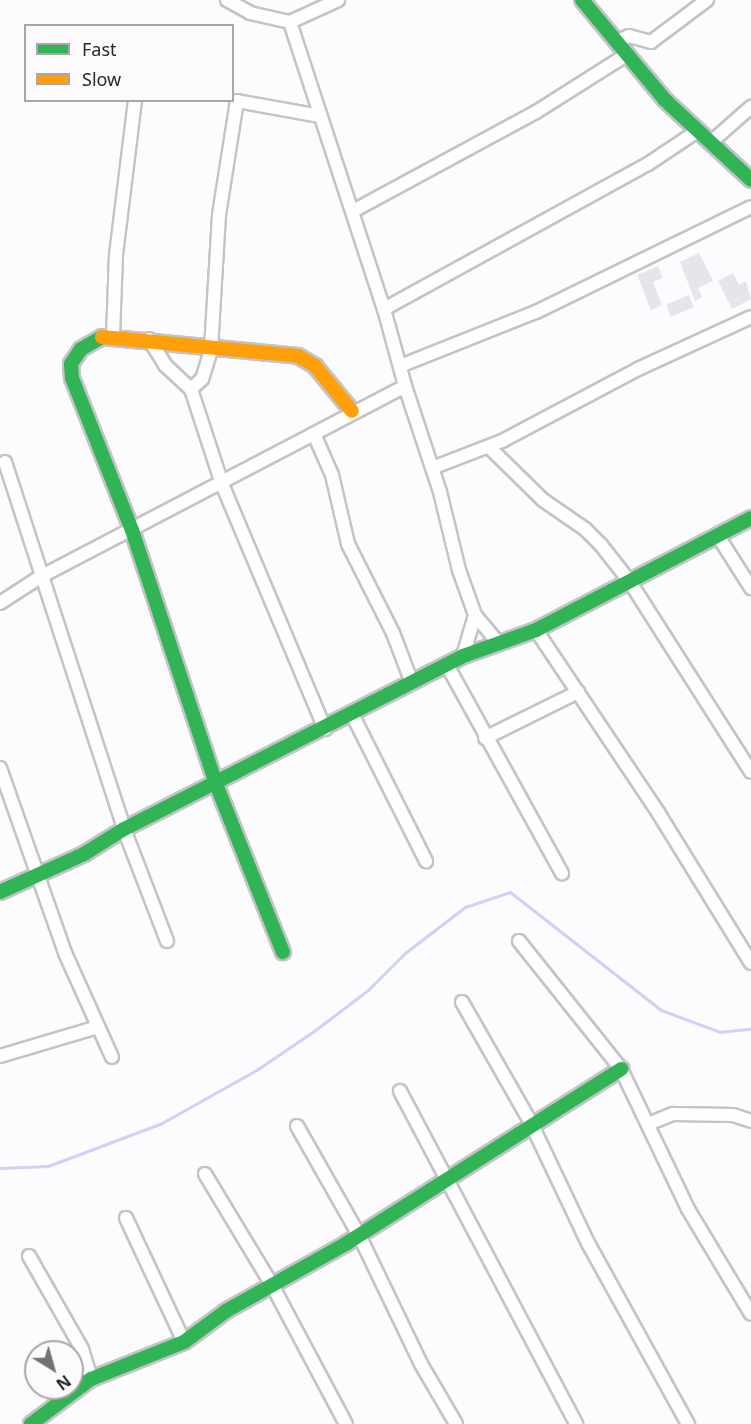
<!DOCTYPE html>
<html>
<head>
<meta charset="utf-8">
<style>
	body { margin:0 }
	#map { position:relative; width:751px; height:1424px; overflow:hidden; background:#fcfbfd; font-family:"Noto Sans",sans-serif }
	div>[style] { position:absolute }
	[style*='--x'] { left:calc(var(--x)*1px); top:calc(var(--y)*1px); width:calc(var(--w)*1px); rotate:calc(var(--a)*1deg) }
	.stream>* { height:3px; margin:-1.5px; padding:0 1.5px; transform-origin:1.5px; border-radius:1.5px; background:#cfd2f8 }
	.building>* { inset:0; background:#e7e4ec; transform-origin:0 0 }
	.roads { filter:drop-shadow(2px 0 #c4c3c5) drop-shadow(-2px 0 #c4c3c5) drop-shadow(0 2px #c4c3c5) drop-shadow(0 -2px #c4c3c5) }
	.street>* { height:12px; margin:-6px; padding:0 6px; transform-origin:6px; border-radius:6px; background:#fffeff }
	.fast>* { height:14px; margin:-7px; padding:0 7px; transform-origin:7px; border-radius:7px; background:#30b455 }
	.slow>* { height:14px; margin:-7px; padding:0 7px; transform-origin:7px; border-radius:7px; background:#ff9f0a }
	span { translate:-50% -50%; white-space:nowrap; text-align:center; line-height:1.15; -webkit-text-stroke:4.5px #fdfafe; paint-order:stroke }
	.legend { position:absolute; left:24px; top:24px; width:210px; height:78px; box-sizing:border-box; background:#fdfafe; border:2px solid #a8a6a9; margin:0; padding:8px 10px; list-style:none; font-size:18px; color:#282729 }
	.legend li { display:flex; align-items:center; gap:12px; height:30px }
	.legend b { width:30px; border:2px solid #a8a6a9 }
	.north { position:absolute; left:24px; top:1340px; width:60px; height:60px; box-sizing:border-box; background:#fdfafe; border:2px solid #a8a6a9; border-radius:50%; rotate:143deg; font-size:16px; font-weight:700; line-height:24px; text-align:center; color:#282729 }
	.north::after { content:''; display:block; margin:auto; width:21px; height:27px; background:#727173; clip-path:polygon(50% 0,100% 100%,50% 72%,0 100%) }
</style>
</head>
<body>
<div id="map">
	<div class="stream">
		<i style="--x:0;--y:1168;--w:48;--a:-2.4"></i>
		<i style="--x:48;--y:1166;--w:120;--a:-20.6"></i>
		<i style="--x:160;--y:1124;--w:112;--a:-29.3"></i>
		<i style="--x:258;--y:1069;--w:68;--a:-34.2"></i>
		<i style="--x:314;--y:1031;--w:68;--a:-37.2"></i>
		<i style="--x:368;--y:990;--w:52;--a:-45"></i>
		<i style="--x:405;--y:953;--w:76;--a:-37.5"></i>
		<i style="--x:465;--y:907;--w:47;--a:-18.4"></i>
		<i style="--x:510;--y:892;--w:192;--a:38"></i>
		<i style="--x:661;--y:1010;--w:63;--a:20.4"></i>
		<i style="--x:720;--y:1032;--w:31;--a:-6"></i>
	</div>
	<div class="building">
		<i style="clip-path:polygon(699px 253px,713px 281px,698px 288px,702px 297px,695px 301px,680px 262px)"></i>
		<i style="clip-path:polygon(658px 266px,663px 278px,653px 282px,662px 305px,651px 310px,637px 275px)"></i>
		<i style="clip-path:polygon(733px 273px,739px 285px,746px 281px,751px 299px,732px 309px,718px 281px)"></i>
		<i style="left:689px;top:295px;width:13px;height:25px;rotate:67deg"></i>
	</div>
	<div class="roads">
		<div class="street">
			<i style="--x:227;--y:0;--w:26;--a:29"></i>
			<i style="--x:250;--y:13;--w:41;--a:12.7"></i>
			<i style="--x:290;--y:22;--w:53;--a:-24.6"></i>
			<i style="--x:290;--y:22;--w:302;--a:71.9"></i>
			<i style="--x:384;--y:309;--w:80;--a:74.7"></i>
			<i style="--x:405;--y:386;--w:112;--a:71.7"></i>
			<i style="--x:440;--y:492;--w:80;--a:76.3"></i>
			<i style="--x:459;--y:570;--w:48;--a:70.4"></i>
			<i style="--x:475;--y:615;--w:35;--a:50"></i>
			<i style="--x:616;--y:42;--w:14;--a:-25"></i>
			<i style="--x:629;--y:36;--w:23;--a:15"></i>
			<i style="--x:651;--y:42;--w:70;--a:-36.9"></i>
			<i style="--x:320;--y:116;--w:84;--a:-169.8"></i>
			<i style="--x:237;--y:101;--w:115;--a:99"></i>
			<i style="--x:219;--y:215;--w:135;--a:93.4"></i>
			<i style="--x:211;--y:350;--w:30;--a:107"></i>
			<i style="--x:202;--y:379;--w:15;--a:138"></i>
			<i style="--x:191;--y:389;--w:100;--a:71.9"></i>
			<i style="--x:222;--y:484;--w:266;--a:67.2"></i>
			<i style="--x:710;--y:143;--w:55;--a:-41.3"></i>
			<i style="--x:353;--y:211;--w:208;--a:-28.4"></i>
			<i style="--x:536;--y:112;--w:107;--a:-32.3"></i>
			<i style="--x:384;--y:309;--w:301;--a:-28.8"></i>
			<i style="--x:648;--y:164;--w:58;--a:-33.7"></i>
			<i style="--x:113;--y:336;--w:81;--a:-87.9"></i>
			<i style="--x:116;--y:255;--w:156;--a:-83"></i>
			<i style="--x:149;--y:339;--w:31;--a:58"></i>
			<i style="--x:165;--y:365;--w:35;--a:43"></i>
			<i style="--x:400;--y:366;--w:146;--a:-21.7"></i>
			<i style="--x:536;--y:312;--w:239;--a:-26"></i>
			<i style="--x:314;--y:434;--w:45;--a:66.3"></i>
			<i style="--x:332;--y:475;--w:71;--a:76.9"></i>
			<i style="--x:348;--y:544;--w:100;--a:63.2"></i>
			<i style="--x:393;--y:633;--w:53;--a:69.2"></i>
			<i style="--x:489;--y:447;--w:76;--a:44.5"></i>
			<i style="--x:543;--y:500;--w:51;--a:34.6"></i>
			<i style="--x:585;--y:529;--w:23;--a:45"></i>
			<i style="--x:601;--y:545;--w:47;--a:51.9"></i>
			<i style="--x:630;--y:582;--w:225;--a:57.5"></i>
			<i style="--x:5;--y:462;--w:386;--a:72"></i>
			<i style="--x:124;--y:829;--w:120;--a:69"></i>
			<i style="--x:432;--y:468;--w:75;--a:-21.1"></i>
			<i style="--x:502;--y:441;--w:154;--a:-27.9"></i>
			<i style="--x:638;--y:369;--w:124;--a:-24.7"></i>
			<i style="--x:718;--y:536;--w:62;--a:57.6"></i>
			<i style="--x:0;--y:603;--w:48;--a:-33"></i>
			<i style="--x:40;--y:577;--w:412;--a:-27.6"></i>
			<i style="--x:536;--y:630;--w:221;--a:56.2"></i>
			<i style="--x:659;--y:814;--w:175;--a:58.3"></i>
			<i style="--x:463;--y:656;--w:43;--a:-73.7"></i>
			<i style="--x:447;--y:665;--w:238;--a:61.1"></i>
			<i style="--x:352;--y:714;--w:165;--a:63.3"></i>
			<i style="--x:485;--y:738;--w:104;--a:-26.3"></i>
			<i style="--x:0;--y:768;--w:196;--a:70.6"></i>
			<i style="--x:65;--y:953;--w:114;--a:65.7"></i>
			<i style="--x:519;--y:941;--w:164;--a:51.4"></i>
			<i style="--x:621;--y:1069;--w:155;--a:64.4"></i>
			<i style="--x:688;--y:1209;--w:122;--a:59"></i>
			<i style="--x:462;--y:1002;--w:139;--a:60.3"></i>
			<i style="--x:531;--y:1123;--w:133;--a:64.6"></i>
			<i style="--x:588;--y:1243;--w:207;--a:61.1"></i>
			<i style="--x:0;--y:1056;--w:102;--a:-16.5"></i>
			<i style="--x:400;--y:1091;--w:377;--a:62.1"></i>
			<i style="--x:648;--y:1124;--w:27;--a:-22"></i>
			<i style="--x:673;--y:1114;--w:60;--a:1"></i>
			<i style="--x:733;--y:1115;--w:19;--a:18"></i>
			<i style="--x:297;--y:1126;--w:125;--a:60.4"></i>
			<i style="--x:359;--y:1235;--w:143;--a:64.3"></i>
			<i style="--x:421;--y:1364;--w:69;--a:59.7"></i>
			<i style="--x:205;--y:1174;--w:130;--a:58.9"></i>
			<i style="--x:272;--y:1285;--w:157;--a:62"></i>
			<i style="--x:126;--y:1218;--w:137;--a:64.9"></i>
			<i style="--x:29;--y:1256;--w:107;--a:60.3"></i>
			<i style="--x:82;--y:1349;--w:31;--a:73"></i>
		</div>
		<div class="fast">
			<i style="--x:582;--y:0;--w:130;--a:50.3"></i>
			<i style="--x:665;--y:100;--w:117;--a:42.9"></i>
			<i style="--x:102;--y:337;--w:24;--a:150"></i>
			<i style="--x:81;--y:349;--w:18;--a:124"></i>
			<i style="--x:71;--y:364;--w:14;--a:86"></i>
			<i style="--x:72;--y:378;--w:163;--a:68.5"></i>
			<i style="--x:132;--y:530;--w:268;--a:71.7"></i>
			<i style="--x:216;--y:784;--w:181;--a:68.3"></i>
			<i style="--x:0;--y:892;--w:92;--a:-24.3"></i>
			<i style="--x:84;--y:854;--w:47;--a:-32"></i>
			<i style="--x:124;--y:829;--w:381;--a:-27"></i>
			<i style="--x:463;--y:656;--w:77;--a:-19.6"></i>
			<i style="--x:536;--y:630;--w:242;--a:-27.5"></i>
			<i style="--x:31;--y:1424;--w:75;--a:-36.9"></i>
			<i style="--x:91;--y:1379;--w:100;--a:-21.7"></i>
			<i style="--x:184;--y:1342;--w:52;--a:-36.4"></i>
			<i style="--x:226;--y:1311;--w:139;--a:-29.3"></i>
			<i style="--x:347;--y:1243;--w:325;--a:-32.4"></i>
		</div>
		<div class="slow">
			<i style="--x:102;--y:337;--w:197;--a:5.5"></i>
			<i style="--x:298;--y:356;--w:20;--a:30"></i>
			<i style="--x:315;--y:366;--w:58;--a:50.6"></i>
		</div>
	</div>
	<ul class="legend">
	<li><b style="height:8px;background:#30b455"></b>Fast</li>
	<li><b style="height:8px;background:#ff9f0a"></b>Slow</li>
	</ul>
	<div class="north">N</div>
</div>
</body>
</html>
